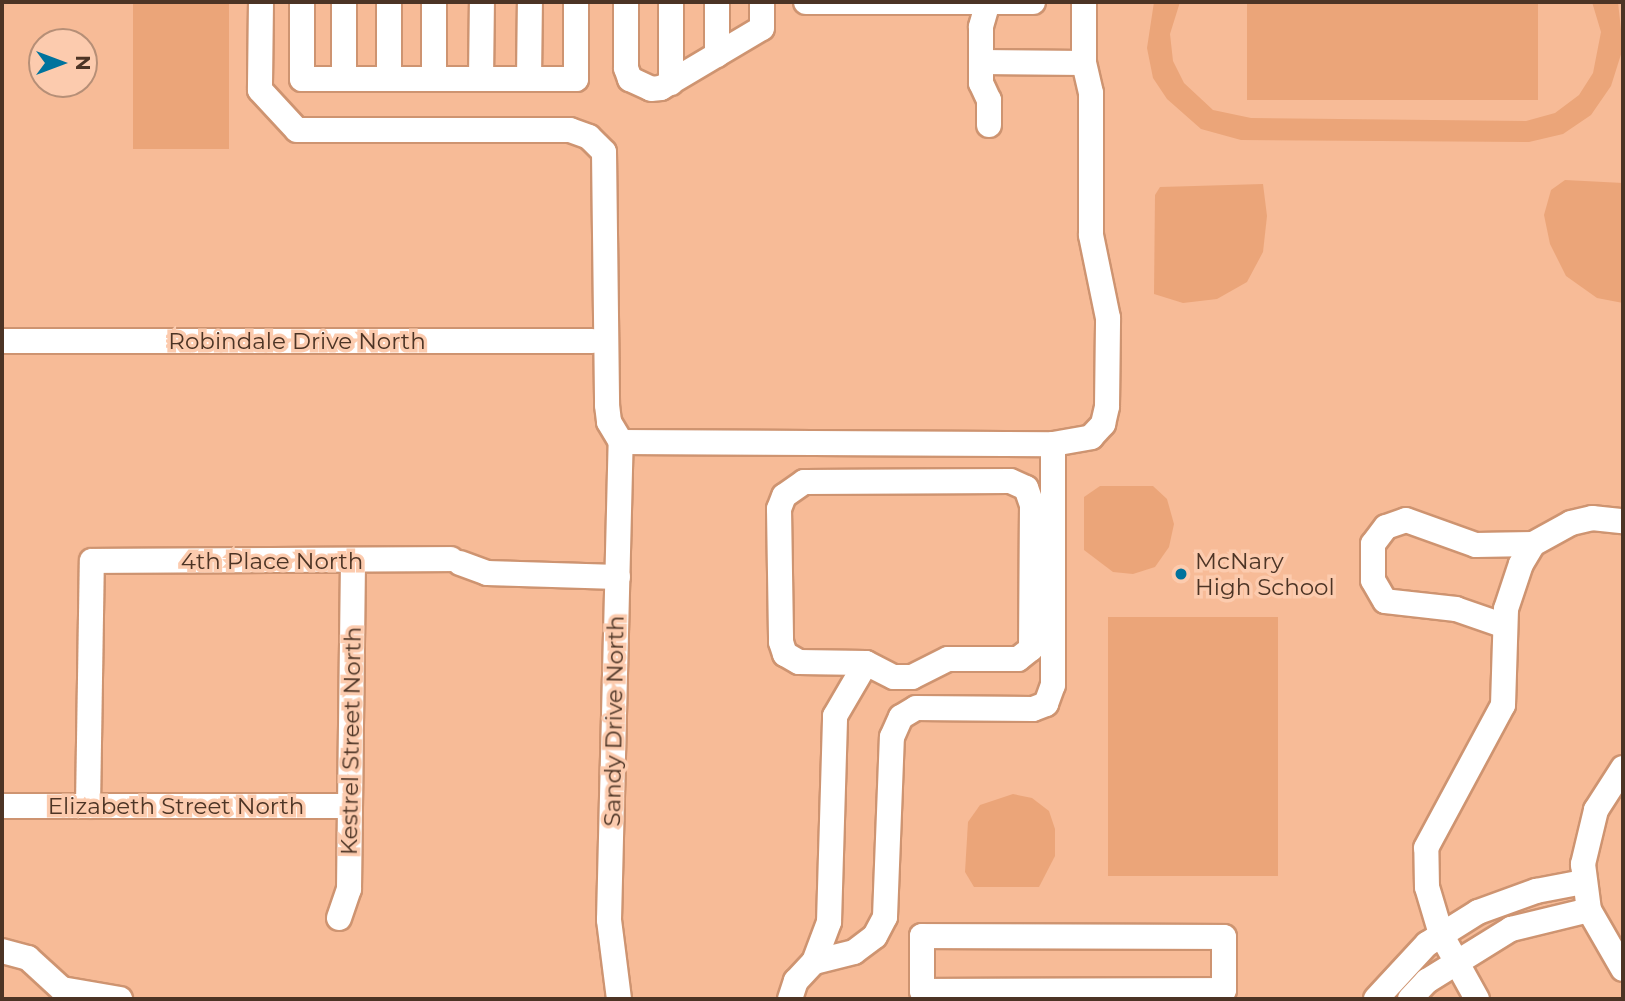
<!DOCTYPE html>
<html>
<head>
<meta charset="utf-8">
<style>
	body { margin:0 }
	#map { position:relative; width:1625px; height:1001px; overflow:hidden; background:#f7bb97; font-family:Montserrat,sans-serif }
	div>[style] { position:absolute }
	[style*='--x'] { left:calc(var(--x)*1px); top:calc(var(--y)*1px); width:calc(var(--w)*1px); rotate:calc(var(--a)*1deg) }
	.green>* { inset:0; background:#eba579; transform-origin:0 0 }
	.roads { filter:drop-shadow(2px 0 #ce9471) drop-shadow(-2px 0 #ce9471) drop-shadow(0 2px #ce9471) drop-shadow(0 -2px #ce9471) }
	.minor>* { height:24px; margin:-12px; padding:0 12px; transform-origin:12px; border-radius:12px; background:#fff }
	.dots>* { width:19px; height:19px; translate:-50% -50%; box-sizing:border-box; border:4px solid #fccbae; border-radius:50% }
	span { translate:-50% -50%; white-space:nowrap; text-align:center; line-height:1.15; -webkit-text-stroke:7px #fccbae; paint-order:stroke }
	.street-label { font-size:23px; color:#4c3425 }
	.poi-label { font-size:23px; color:#4c3425 }
	.left { translate:0 -50%; text-align:left }
	.frame { position:absolute; inset:0; border:4px solid #4c3425; pointer-events:none }
	.north { position:absolute; left:28px; top:28px; width:70px; height:70px; box-sizing:border-box; background:#fccbae; border:2px solid #b68f77; border-radius:50%; rotate:90deg; font-size:19px; font-weight:700; line-height:28px; text-align:center; color:#4c3425 }
	.north::after { content:''; display:block; margin:auto; width:24px; height:32px; background:#00739d; clip-path:polygon(50% 0,100% 100%,50% 72%,0 100%) }
</style>
</head>
<body>
<div id="map">
	<div class="green">
		<i style="left:133px;top:2px;width:96px;height:147px"></i>
		<i style="clip-path:polygon(1154px 2px,1180px 2px,1170px 34px,1173px 61px,1184px 83px,1213px 110px,1251px 118px,1526px 121px,1555px 113px,1579px 95px,1593px 73px,1601px 32px,1592px 2px,1618px 2px,1623px 48px,1611px 86px,1591px 115px,1563px 134px,1529px 142px,1241px 140px,1201px 129px,1167px 99px,1153px 78px,1147px 48px)"></i>
		<i style="left:1247px;top:2px;width:291px;height:98px"></i>
		<i style="clip-path:polygon(1565px 180px,1623px 183px,1623px 303px,1597px 298px,1566px 276px,1550px 244px,1544px 215px,1551px 190px)"></i>
		<i style="clip-path:polygon(1263px 184px,1267px 216px,1263px 252px,1247px 282px,1217px 299px,1183px 303px,1154px 294px,1155px 195px,1160px 187px)"></i>
		<i style="clip-path:polygon(1100px 486px,1153px 486px,1167px 499px,1174px 524px,1169px 547px,1155px 567px,1133px 574px,1113px 572px,1084px 550px,1084px 497px)"></i>
		<i style="left:1108px;top:617px;width:170px;height:259px"></i>
		<i style="clip-path:polygon(1013px 794px,1032px 798px,1049px 811px,1055px 829px,1055px 856px,1039px 887px,974px 887px,965px 872px,968px 822px,980px 805px)"></i>
	</div>
	<div class="roads">
		<div class="minor">
			<i style="--x:261;--y:2;--w:88;--a:90.7"></i>
			<i style="--x:260;--y:90;--w:54;--a:47.2"></i>
			<i style="--x:297;--y:130;--w:273;--a:0"></i>
			<i style="--x:570;--y:130;--w:20;--a:20"></i>
			<i style="--x:589;--y:137;--w:21;--a:45"></i>
			<i style="--x:604;--y:152;--w:253;--a:89.3"></i>
			<i style="--x:607;--y:405;--w:17;--a:83"></i>
			<i style="--x:609;--y:422;--w:23;--a:59"></i>
			<i style="--x:302;--y:2;--w:77;--a:90"></i>
			<i style="--x:302;--y:79;--w:274;--a:0"></i>
			<i style="--x:576;--y:79;--w:77;--a:-90"></i>
			<i style="--x:626;--y:2;--w:66;--a:90"></i>
			<i style="--x:626;--y:68;--w:12;--a:70"></i>
			<i style="--x:630;--y:79;--w:23;--a:25"></i>
			<i style="--x:651;--y:89;--w:10;--a:-6"></i>
			<i style="--x:661;--y:88;--w:117;--a:-30.7"></i>
			<i style="--x:762;--y:28;--w:26;--a:-90"></i>
			<i style="--x:806;--y:2;--w:227;--a:0"></i>
			<i style="--x:988;--y:2;--w:26;--a:106"></i>
			<i style="--x:981;--y:27;--w:56;--a:90"></i>
			<i style="--x:981;--y:83;--w:19;--a:65"></i>
			<i style="--x:989;--y:100;--w:25;--a:90"></i>
			<i style="--x:717;--y:55;--w:53;--a:-90"></i>
			<i style="--x:981;--y:62;--w:103;--a:0.6"></i>
			<i style="--x:344;--y:79;--w:77;--a:-90"></i>
			<i style="--x:389;--y:79;--w:77;--a:-90"></i>
			<i style="--x:434;--y:79;--w:77;--a:-90"></i>
			<i style="--x:481;--y:79;--w:77;--a:-89.3"></i>
			<i style="--x:529;--y:79;--w:77;--a:-89.3"></i>
			<i style="--x:671;--y:83;--w:81;--a:-90"></i>
			<i style="--x:2;--y:341;--w:590;--a:0"></i>
			<i style="--x:621;--y:442;--w:432;--a:0.3"></i>
			<i style="--x:1053;--y:444;--w:39;--a:-10"></i>
			<i style="--x:1091;--y:437;--w:18;--a:-47"></i>
			<i style="--x:1103;--y:424;--w:18;--a:-77"></i>
			<i style="--x:1107;--y:406;--w:88;--a:-89.3"></i>
			<i style="--x:1108;--y:318;--w:85;--a:-101.6"></i>
			<i style="--x:1091;--y:235;--w:142;--a:-90"></i>
			<i style="--x:1091;--y:93;--w:31;--a:-103"></i>
			<i style="--x:1084;--y:63;--w:61;--a:-90"></i>
			<i style="--x:460;--y:563;--w:29;--a:20"></i>
			<i style="--x:487;--y:573;--w:131;--a:1.7"></i>
			<i style="--x:1505;--y:626;--w:52;--a:-160.9"></i>
			<i style="--x:1456;--y:609;--w:71;--a:-173.6"></i>
			<i style="--x:1385;--y:601;--w:24;--a:-120"></i>
			<i style="--x:1373;--y:580;--w:36;--a:-90"></i>
			<i style="--x:1373;--y:544;--w:21;--a:-53"></i>
			<i style="--x:1386;--y:527;--w:21;--a:-19"></i>
			<i style="--x:1406;--y:520;--w:74;--a:19.7"></i>
			<i style="--x:1476;--y:545;--w:57;--a:-1"></i>
			<i style="--x:1623;--y:768;--w:50;--a:122.7"></i>
			<i style="--x:1596;--y:810;--w:56;--a:103.5"></i>
			<i style="--x:1583;--y:864;--w:46;--a:82.6"></i>
			<i style="--x:1589;--y:910;--w:68;--a:60"></i>
			<i style="--x:2;--y:806;--w:348;--a:0"></i>
			<i style="--x:88;--y:806;--w:245;--a:-89.1"></i>
			<i style="--x:92;--y:561;--w:359;--a:-0.3"></i>
			<i style="--x:339;--y:918;--w:31;--a:-71"></i>
			<i style="--x:349;--y:889;--w:327;--a:-89.3"></i>
			<i style="--x:922;--y:936;--w:302;--a:0.2"></i>
			<i style="--x:1224;--y:937;--w:53;--a:90"></i>
			<i style="--x:1224;--y:990;--w:302;--a:179.8"></i>
			<i style="--x:922;--y:991;--w:55;--a:-90"></i>
			<i style="--x:2;--y:951;--w:27;--a:15"></i>
			<i style="--x:28;--y:958;--w:46;--a:42.4"></i>
			<i style="--x:62;--y:989;--w:59;--a:9.8"></i>
			<i style="--x:814;--y:962;--w:43;--a:-69.4"></i>
			<i style="--x:829;--y:922;--w:206;--a:-88.3"></i>
			<i style="--x:835;--y:716;--w:61;--a:-59.7"></i>
			<i style="--x:866;--y:663;--w:31;--a:27"></i>
			<i style="--x:894;--y:677;--w:18;--a:0"></i>
			<i style="--x:912;--y:677;--w:40;--a:-26.6"></i>
			<i style="--x:948;--y:659;--w:70;--a:0"></i>
			<i style="--x:1018;--y:659;--w:16;--a:-38"></i>
			<i style="--x:1031;--y:649;--w:144;--a:-89.6"></i>
			<i style="--x:1032;--y:505;--w:18;--a:-109"></i>
			<i style="--x:1026;--y:488;--w:17;--a:-156"></i>
			<i style="--x:1010;--y:481;--w:206;--a:179.7"></i>
			<i style="--x:804;--y:482;--w:24;--a:145"></i>
			<i style="--x:784;--y:496;--w:14;--a:111"></i>
			<i style="--x:779;--y:509;--w:133;--a:89.1"></i>
			<i style="--x:781;--y:642;--w:13;--a:72"></i>
			<i style="--x:785;--y:654;--w:16;--a:30"></i>
			<i style="--x:799;--y:662;--w:67;--a:0.9"></i>
			<i style="--x:619;--y:999;--w:80;--a:-97.2"></i>
			<i style="--x:609;--y:920;--w:478;--a:-88.6"></i>
			<i style="--x:790;--y:999;--w:19;--a:-72"></i>
			<i style="--x:796;--y:981;--w:26;--a:-47"></i>
			<i style="--x:814;--y:962;--w:41;--a:-14"></i>
			<i style="--x:854;--y:952;--w:26;--a:-37"></i>
			<i style="--x:875;--y:936;--w:21;--a:-62"></i>
			<i style="--x:885;--y:917;--w:180;--a:-87.8"></i>
			<i style="--x:892;--y:737;--w:22;--a:-66"></i>
			<i style="--x:901;--y:717;--w:17;--a:-31"></i>
			<i style="--x:916;--y:708;--w:117;--a:0.5"></i>
			<i style="--x:1033;--y:709;--w:14;--a:-21"></i>
			<i style="--x:1046;--y:704;--w:20;--a:-70"></i>
			<i style="--x:1053;--y:685;--w:241;--a:-90"></i>
			<i style="--x:1376;--y:999;--w:75;--a:-47.2"></i>
			<i style="--x:1427;--y:944;--w:60;--a:-32.1"></i>
			<i style="--x:1478;--y:912;--w:62;--a:-19.9"></i>
			<i style="--x:1536;--y:891;--w:48;--a:-10.8"></i>
			<i style="--x:1410;--y:999;--w:25;--a:-47"></i>
			<i style="--x:1427;--y:981;--w:99;--a:-31.8"></i>
			<i style="--x:1511;--y:929;--w:80;--a:-13.7"></i>
			<i style="--x:1477;--y:999;--w:74;--a:-119"></i>
			<i style="--x:1441;--y:934;--w:49;--a:-106.6"></i>
			<i style="--x:1427;--y:887;--w:39;--a:-91"></i>
			<i style="--x:1426;--y:848;--w:162;--a:-61.7"></i>
			<i style="--x:1503;--y:705;--w:96;--a:-88.2"></i>
			<i style="--x:1506;--y:609;--w:47;--a:-71.6"></i>
			<i style="--x:1521;--y:564;--w:23;--a:-59"></i>
			<i style="--x:1533;--y:544;--w:43;--a:-28.9"></i>
			<i style="--x:1571;--y:523;--w:22;--a:-13"></i>
			<i style="--x:1592;--y:518;--w:31;--a:6"></i>
		</div>
	</div>
	<div class="dots">
		<i style="left:1181px;top:574px;background:#00739d"></i>
	</div>
	<div class="street-label">
		<span style="left:297px;top:341px">Robindale Drive North</span>
		<span style="left:272px;top:561px">4th Place North</span>
		<span style="left:614px;top:721px;rotate:-89deg">Sandy Drive North</span>
		<span style="left:351px;top:741px;rotate:-89deg">Kestrel Street North</span>
		<span style="left:176px;top:806px">Elizabeth Street North</span>
	</div>
	<div class="poi-label">
		<span class="left" style="left:1195px;top:574px">McNary<br>High School</span>
	</div>
	<div class="frame"></div>
	<div class="north">N</div>
</div>
</body>
</html>
